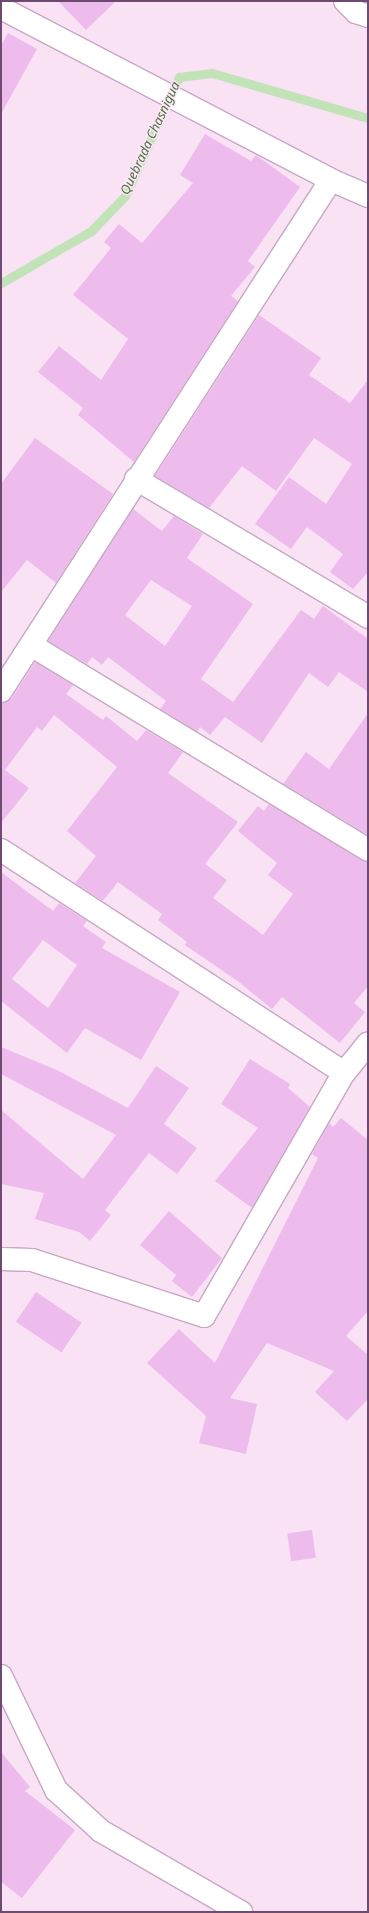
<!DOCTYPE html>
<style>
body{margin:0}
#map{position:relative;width:369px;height:1913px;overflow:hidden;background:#fae2f5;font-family:"Noto Sans",sans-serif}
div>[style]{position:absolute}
.stream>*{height:9px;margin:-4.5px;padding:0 4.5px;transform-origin:4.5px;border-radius:4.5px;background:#c2e2b8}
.building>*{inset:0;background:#eebbed;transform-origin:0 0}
.roads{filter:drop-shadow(1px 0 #c7a7c6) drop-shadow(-1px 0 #c7a7c6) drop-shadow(0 1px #c7a7c6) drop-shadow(0 -1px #c7a7c6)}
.minor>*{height:22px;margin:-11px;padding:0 11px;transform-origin:11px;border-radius:11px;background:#fff}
span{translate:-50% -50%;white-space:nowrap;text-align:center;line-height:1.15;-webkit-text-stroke:3px #fee7f9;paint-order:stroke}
.water-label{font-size:13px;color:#4c7540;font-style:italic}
.frame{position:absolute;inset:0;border:2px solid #6e4a70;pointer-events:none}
</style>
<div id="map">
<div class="stream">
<div style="left:1px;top:283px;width:104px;rotate:-30deg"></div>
<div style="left:91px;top:231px;width:49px;rotate:-45.8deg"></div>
<div style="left:125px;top:196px;width:131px;rotate:-65.6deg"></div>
<div style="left:179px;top:77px;width:33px;rotate:-7deg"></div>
<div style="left:212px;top:73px;width:162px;rotate:16.1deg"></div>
</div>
<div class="building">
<div style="clip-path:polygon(58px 1px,116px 1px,86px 30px)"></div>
<div style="clip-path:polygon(8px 33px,37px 49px,1px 114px,1px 46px)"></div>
<div style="clip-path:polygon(205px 134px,251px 161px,256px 155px,300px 187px,248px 261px,255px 267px,231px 296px,238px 301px,134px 462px,78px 415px,83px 408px,38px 372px,59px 346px,101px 380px,128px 339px,73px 295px,111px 248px,104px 242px,119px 224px,142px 243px,193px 183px,180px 175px)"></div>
<div style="clip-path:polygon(259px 315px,321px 358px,309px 375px,350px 403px,368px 380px,368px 572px,353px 589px,330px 572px,343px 554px,307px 527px,291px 549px,255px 524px,289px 477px,326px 504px,352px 464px,314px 438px,276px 491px,242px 466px,209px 508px,155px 476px)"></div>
<div style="clip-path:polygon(35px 438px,113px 494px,56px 583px,27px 560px,1px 592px,1px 484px)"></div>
<div style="clip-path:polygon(evenodd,133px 509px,162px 531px,174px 516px,203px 534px,187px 558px,253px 604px,201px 679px,233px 702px,301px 610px,314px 619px,323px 606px,368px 639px,368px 692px,339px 672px,328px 687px,309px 673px,262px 743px,225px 717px,210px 735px,200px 727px,197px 732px,160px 709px,166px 701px,108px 657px,102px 665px,92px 657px,87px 664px,48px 641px,133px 509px,151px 580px,192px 606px,165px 646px,125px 615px,151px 580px)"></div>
<div style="clip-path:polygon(35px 662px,73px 685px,66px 694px,103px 720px,106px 716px,137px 741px,146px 730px,183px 752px,168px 773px,238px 822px,205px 864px,227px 880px,213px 898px,263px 935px,293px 894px,268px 875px,277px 863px,238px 831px,258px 806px,264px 811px,269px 804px,368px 862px,368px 986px,354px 1003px,365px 1012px,340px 1043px,282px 997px,272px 1009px,239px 982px,185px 945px,187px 942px,158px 920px,162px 914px,118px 882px,103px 901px,75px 883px,96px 856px,67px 831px,117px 767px,54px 715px,42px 731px,37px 727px,5px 770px,29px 788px,1px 823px,1px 703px,12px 698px)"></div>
<div style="clip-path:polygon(368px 713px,368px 835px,283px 784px,306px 752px,329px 769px)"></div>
<div style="clip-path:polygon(evenodd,1px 872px,53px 911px,59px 903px,87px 921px,83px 926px,106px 942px,102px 948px,180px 992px,141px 1060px,85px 1028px,67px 1053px,1px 1001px,1px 872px,43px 940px,77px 965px,48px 1008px,12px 979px,43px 940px)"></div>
<div style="clip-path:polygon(1px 1047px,57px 1070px,128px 1108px,156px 1066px,189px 1088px,164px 1124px,197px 1148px,177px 1174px,149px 1153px,105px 1210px,111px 1215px,90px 1241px,79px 1232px,35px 1219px,44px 1193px,1px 1184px,1px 1110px,83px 1179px,116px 1135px,1px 1074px)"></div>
<div style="clip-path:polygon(250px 1059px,290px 1084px,288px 1088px,310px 1107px,252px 1208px,215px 1181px,258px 1128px,221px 1104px)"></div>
<div style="clip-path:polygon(341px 1118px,368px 1140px,368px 1311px,346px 1336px,368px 1355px,368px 1399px,347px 1421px,315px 1392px,334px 1371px,267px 1343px,230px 1398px,257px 1404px,246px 1454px,199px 1443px,206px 1416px,147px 1363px,179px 1329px,215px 1363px,318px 1158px,312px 1154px,329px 1123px,333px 1127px)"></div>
<div style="clip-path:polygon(169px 1211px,222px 1258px,192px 1297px,172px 1281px,176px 1275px,140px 1245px)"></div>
<div style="left:36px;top:1292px;width:55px;height:36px;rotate:34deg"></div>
<div style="left:312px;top:1530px;width:28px;height:25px;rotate:82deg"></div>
<div style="clip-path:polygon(1px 1752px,30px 1787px,25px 1791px,75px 1830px,22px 1898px,1px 1882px)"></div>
</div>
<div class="roads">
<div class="minor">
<div style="left:345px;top:1px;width:16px;rotate:45deg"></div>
<div style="left:356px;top:12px;width:13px;rotate:18deg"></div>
<div style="left:1px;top:8px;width:372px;rotate:27.5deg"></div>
<div style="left:331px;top:180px;width:40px;rotate:23.4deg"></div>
<div style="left:136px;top:479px;width:270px;rotate:30.7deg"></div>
<div style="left:31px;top:645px;width:394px;rotate:31.3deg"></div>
<div style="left:1px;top:691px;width:608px;rotate:-57.15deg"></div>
<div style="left:1px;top:850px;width:409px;rotate:33deg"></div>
<div style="left:1px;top:1259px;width:31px;rotate:2deg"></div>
<div style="left:32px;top:1260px;width:181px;rotate:18deg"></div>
<div style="left:204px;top:1316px;width:280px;rotate:-60.1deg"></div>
<div style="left:344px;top:1073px;width:38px;rotate:-51deg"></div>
<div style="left:1px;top:1676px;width:127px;rotate:64.2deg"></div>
<div style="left:56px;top:1790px;width:61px;rotate:42.3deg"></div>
<div style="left:101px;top:1831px;width:162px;rotate:30.1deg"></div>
</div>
</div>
<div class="water-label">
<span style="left:150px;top:138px;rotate:-65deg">Quebrada Chasnigua</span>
</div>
<div class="frame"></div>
</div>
